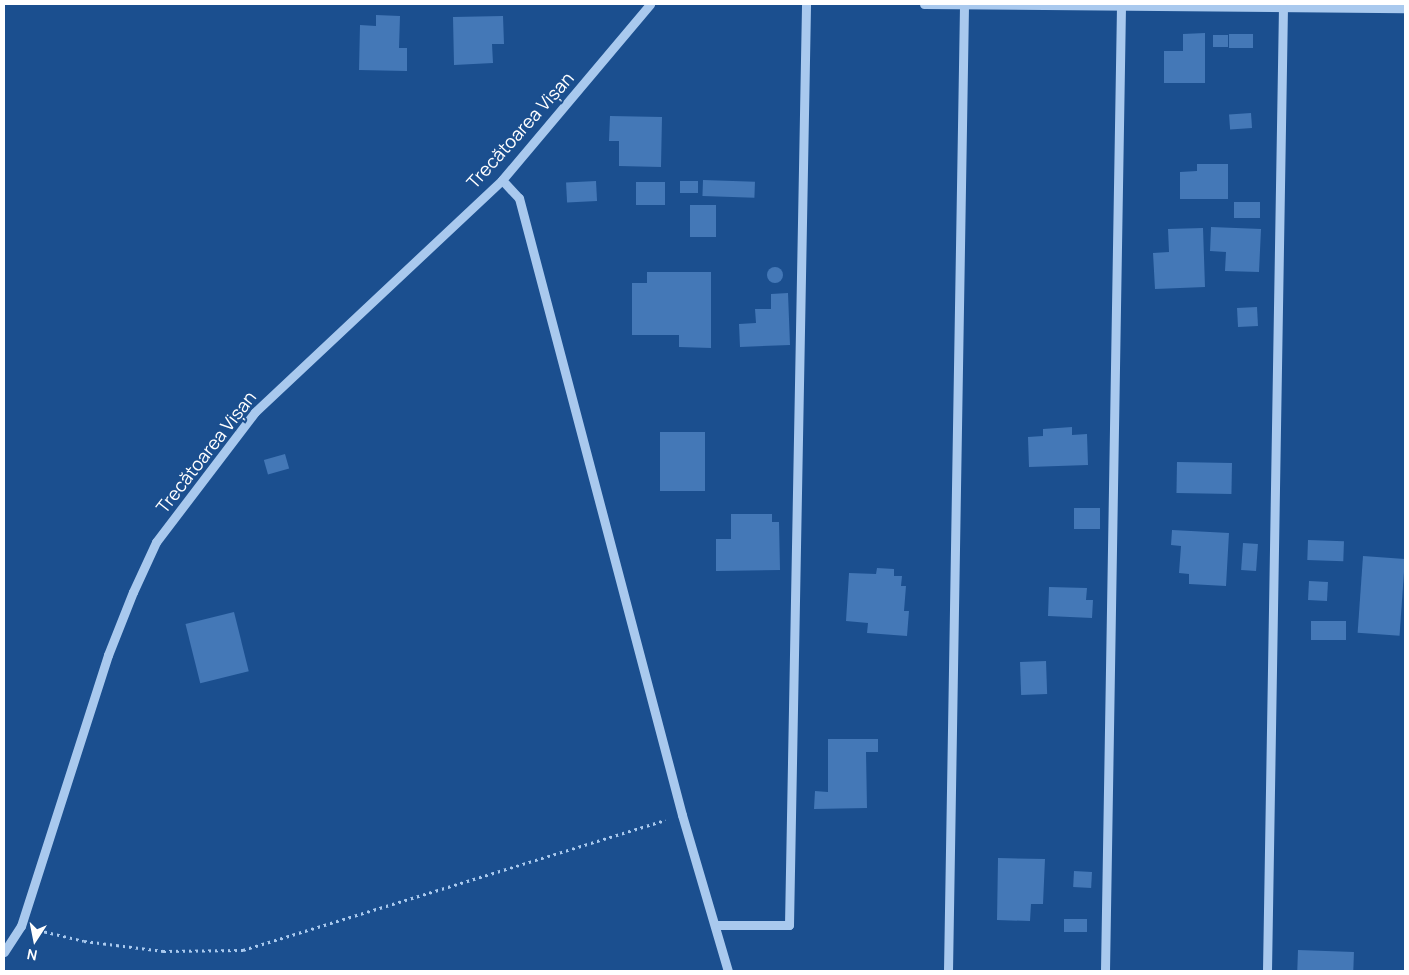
<!DOCTYPE html>
<meta charset="utf-8">
<style>
body{margin:0}
#map{position:relative;width:1409px;height:975px;overflow:hidden;background:#1b4f8f;font-family:Manrope,sans-serif}
div>[style]{position:absolute}
.building>*{inset:0;background:#4478b7;transform-origin:0 0}
.round{border-radius:50%}
.path>*{height:3px;margin-top:-1.5px;transform-origin:0;background:repeating-linear-gradient(90deg,#a9c9ee 0 2.5px,transparent 0 6.5px)}
.minor>*{height:9px;margin:-4.5px;padding:0 4.5px;transform-origin:4.5px;border-radius:4.5px;background:#a9c9ee}
span{translate:-50% -50%;white-space:nowrap;text-align:center;line-height:1.15;-webkit-text-stroke:4px #1b4f8f;paint-order:stroke}
.street-label{font-size:18px;color:#fff}
.frame{position:absolute;inset:0;border:5px solid #fff;pointer-events:none}
.north{position:absolute;left:10px;top:915px;width:50px;height:50px;-webkit-text-stroke:4px #1b4f8f;paint-order:stroke;rotate:191deg;font-size:14px;font-weight:700;line-height:20px;text-align:center;color:#fff}
.north::after{content:'';display:block;margin:auto;width:18px;height:22px;background:#fff;clip-path:polygon(50% 0,100% 100%,50% 72%,0 100%)}
</style>
<div id="map">
<div class="building">
<div style="clip-path:polygon(376px 15px,400px 16px,399px 48px,407px 48px,407px 71px,359px 70px,360px 25px,376px 26px)"></div>
<div style="clip-path:polygon(503px 16px,504px 44px,492px 44px,493px 63px,454px 65px,453px 17px)"></div>
<div style="clip-path:polygon(1205px 33px,1205px 83px,1164px 83px,1164px 51px,1183px 51px,1183px 34px)"></div>
<div style="left:1229px;top:34px;width:24px;height:14px"></div>
<div style="left:1213px;top:35px;width:15px;height:12px"></div>
<div style="left:1251px;top:113px;width:15px;height:22px;rotate:86deg"></div>
<div style="clip-path:polygon(610px 116px,662px 117px,661px 167px,619px 166px,619px 141px,609px 141px)"></div>
<div style="clip-path:polygon(1197px 164px,1228px 164px,1228px 199px,1180px 199px,1180px 172px,1197px 171px)"></div>
<div style="left:703px;top:180px;width:52px;height:16px;rotate:2deg"></div>
<div style="left:596px;top:181px;width:20px;height:30px;rotate:87deg"></div>
<div style="left:698px;top:181px;width:12px;height:18px;rotate:90deg"></div>
<div style="left:665px;top:182px;width:23px;height:29px;rotate:90deg"></div>
<div style="left:1234px;top:202px;width:26px;height:16px"></div>
<div style="left:690px;top:205px;width:26px;height:32px"></div>
<div style="clip-path:polygon(1211px 227px,1261px 229px,1259px 272px,1225px 271px,1226px 252px,1210px 251px)"></div>
<div style="clip-path:polygon(1203px 228px,1205px 287px,1155px 289px,1153px 253px,1169px 252px,1168px 229px)"></div>
<div class="round" style="left:767px;top:267px;width:16px;height:16px"></div>
<div style="clip-path:polygon(647px 272px,711px 272px,711px 348px,679px 347px,679px 335px,632px 335px,632px 283px,647px 283px)"></div>
<div style="clip-path:polygon(788px 293px,790px 345px,740px 347px,739px 324px,756px 323px,755px 309px,771px 309px,771px 294px)"></div>
<div style="left:1257px;top:307px;width:19px;height:20px;rotate:87deg"></div>
<div style="clip-path:polygon(1072px 427px,1072px 435px,1087px 434px,1088px 465px,1029px 467px,1028px 437px,1043px 436px,1043px 429px)"></div>
<div style="left:660px;top:432px;width:45px;height:59px"></div>
<div style="left:285px;top:454px;width:15px;height:22px;rotate:74deg"></div>
<div style="left:1177px;top:462px;width:55px;height:31px;rotate:1deg"></div>
<div style="left:1074px;top:508px;width:26px;height:21px"></div>
<div style="clip-path:polygon(731px 514px,772px 514px,772px 522px,779px 522px,780px 570px,716px 571px,716px 539px,731px 539px)"></div>
<div style="clip-path:polygon(1172px 530px,1229px 533px,1226px 586px,1189px 584px,1189px 574px,1179px 573px,1181px 546px,1171px 545px)"></div>
<div style="left:1308px;top:540px;width:36px;height:20px;rotate:2deg"></div>
<div style="left:1243px;top:543px;width:15px;height:27px;rotate:4deg"></div>
<div style="left:1363px;top:556px;width:42px;height:77px;rotate:4deg"></div>
<div style="clip-path:polygon(877px 568px,894px 569px,894px 576px,902px 576px,901px 586px,906px 586px,904px 611px,909px 611px,907px 636px,867px 633px,868px 623px,846px 621px,849px 573px,876px 574px)"></div>
<div style="left:1309px;top:581px;width:19px;height:19px;rotate:3deg"></div>
<div style="clip-path:polygon(1049px 587px,1087px 588px,1086px 600px,1093px 600px,1092px 618px,1048px 616px)"></div>
<div style="left:234px;top:612px;width:61px;height:50px;rotate:76deg"></div>
<div style="left:1311px;top:621px;width:35px;height:19px"></div>
<div style="left:1046px;top:661px;width:33px;height:26px;rotate:88deg"></div>
<div style="clip-path:polygon(828px 739px,878px 739px,878px 752px,866px 752px,867px 808px,814px 809px,815px 791px,828px 792px)"></div>
<div style="clip-path:polygon(998px 858px,1045px 859px,1043px 904px,1031px 904px,1030px 921px,997px 920px)"></div>
<div style="left:1074px;top:871px;width:18px;height:16px;rotate:3deg"></div>
<div style="left:1087px;top:919px;width:13px;height:23px;rotate:90deg"></div>
<div style="left:1298px;top:950px;width:56px;height:21px;rotate:2deg"></div>
</div>
<div class="path">
<div style="left:38px;top:930px;width:47px;rotate:13.4deg"></div>
<div style="left:84px;top:941px;width:80px;rotate:7.2deg"></div>
<div style="left:163px;top:951px;width:80px;rotate:-0.7deg"></div>
<div style="left:243px;top:950px;width:442px;rotate:-17.1deg"></div>
</div>
<div class="minor">
<div style="left:924px;top:4px;width:481px;rotate:0.5deg"></div>
<div style="left:502px;top:180px;width:25px;rotate:47deg"></div>
<div style="left:519px;top:198px;width:638px;rotate:75.2deg"></div>
<div style="left:682px;top:815px;width:163px;rotate:73.6deg"></div>
<div style="left:715px;top:925px;width:74px"></div>
<div style="left:789px;top:925px;width:921px;rotate:-88.94deg"></div>
<div style="left:4px;top:952px;width:31px;rotate:-57deg"></div>
<div style="left:21px;top:926px;width:285px;rotate:-72.2deg"></div>
<div style="left:108px;top:655px;width:68px;rotate:-68.4deg"></div>
<div style="left:133px;top:592px;width:55px;rotate:-65.3deg"></div>
<div style="left:156px;top:542px;width:163px;rotate:-52.7deg"></div>
<div style="left:255px;top:412px;width:339px;rotate:-43.2deg"></div>
<div style="left:502px;top:180px;width:230px;rotate:-49.9deg"></div>
<div style="left:948px;top:971px;width:966px;rotate:-89.05deg"></div>
<div style="left:1105px;top:971px;width:966px;rotate:-89.05deg"></div>
<div style="left:1267px;top:971px;width:963px;rotate:-89.05deg"></div>
</div>
<div class="street-label">
<span style="left:520px;top:130px;rotate:-48deg">Trecătoarea Vișan</span>
<span style="left:206px;top:452px;rotate:-52deg">Trecătoarea Vișan</span>
</div>
<div class="frame"></div>
<div class="north">N</div>
</div>
